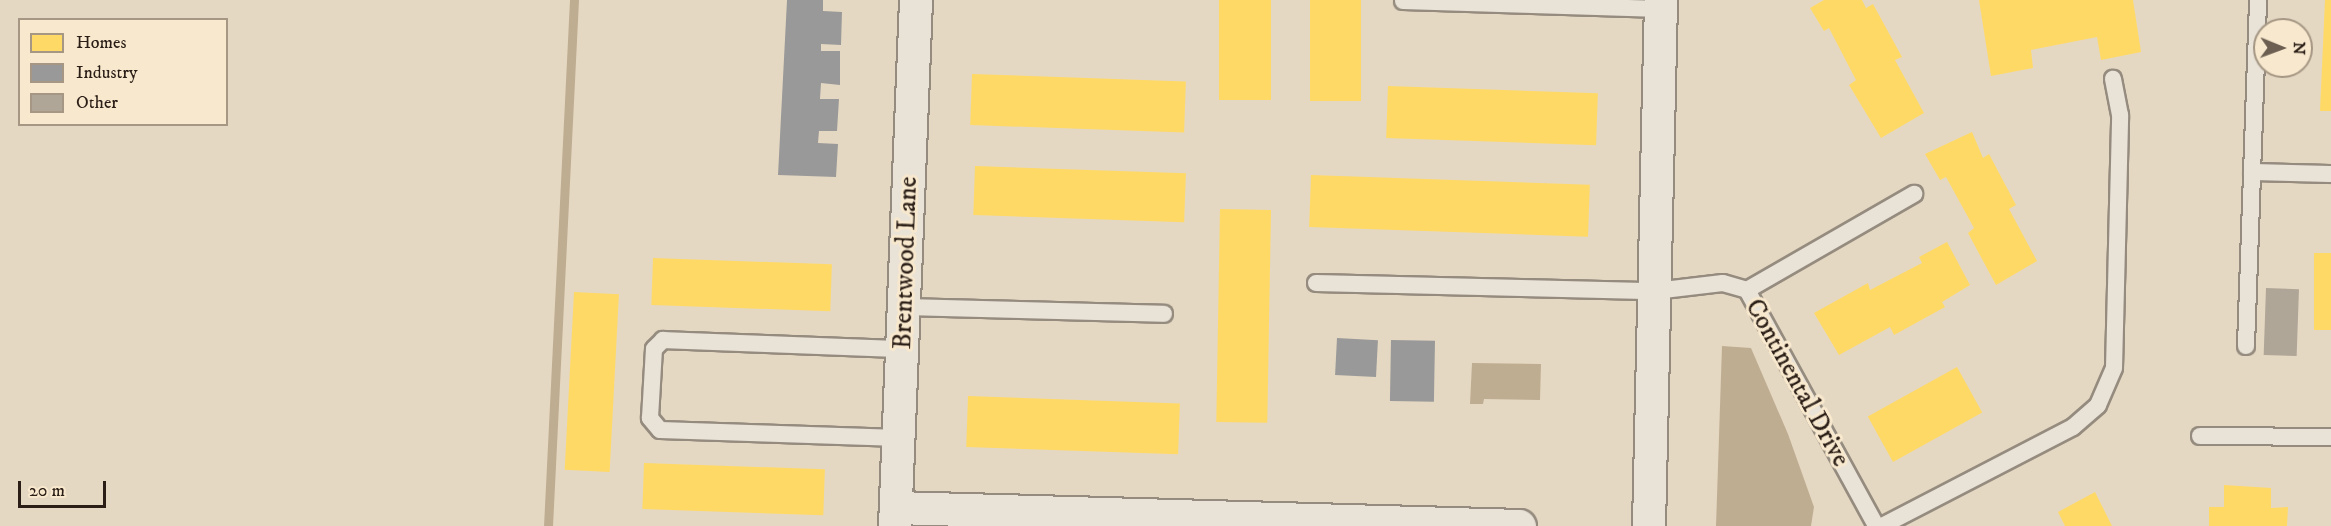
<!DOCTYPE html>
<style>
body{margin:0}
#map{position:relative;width:2331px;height:526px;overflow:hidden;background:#e5d8c2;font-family:"IM FELL DW Pica",serif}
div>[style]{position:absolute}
.water>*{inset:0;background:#bfad92}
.homes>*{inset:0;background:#ffd966;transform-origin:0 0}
.industry>*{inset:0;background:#999;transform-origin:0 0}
.stream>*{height:9px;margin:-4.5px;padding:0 4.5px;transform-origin:4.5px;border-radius:4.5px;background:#bfad92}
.building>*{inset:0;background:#b0a698;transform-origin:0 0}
.roads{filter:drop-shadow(2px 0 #958c7f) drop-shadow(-2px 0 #958c7f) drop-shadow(0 2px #958c7f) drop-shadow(0 -2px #958c7f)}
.lane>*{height:16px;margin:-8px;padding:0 8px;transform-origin:8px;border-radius:8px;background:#e9e2d7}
.street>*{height:32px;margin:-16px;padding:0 16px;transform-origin:16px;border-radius:16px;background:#e9e2d7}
span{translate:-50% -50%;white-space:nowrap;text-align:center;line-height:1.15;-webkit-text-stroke:6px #f7e8ce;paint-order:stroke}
.street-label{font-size:26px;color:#2b1e16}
.legend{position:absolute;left:18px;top:18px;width:210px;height:108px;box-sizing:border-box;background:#f7e8ce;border:2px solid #a59784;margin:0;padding:8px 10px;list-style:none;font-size:18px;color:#2b1e16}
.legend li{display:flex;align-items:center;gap:12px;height:30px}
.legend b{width:30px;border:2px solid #a59784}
.north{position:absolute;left:2253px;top:18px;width:60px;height:60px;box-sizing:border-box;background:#f7e8ce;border:2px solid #a59784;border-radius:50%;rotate:91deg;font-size:16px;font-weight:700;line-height:24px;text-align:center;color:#2b1e16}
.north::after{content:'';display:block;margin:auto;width:21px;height:27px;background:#6c5f52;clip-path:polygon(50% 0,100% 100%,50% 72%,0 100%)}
.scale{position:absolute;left:18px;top:481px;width:88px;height:27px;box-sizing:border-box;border:3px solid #2b1e16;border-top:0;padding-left:8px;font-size:18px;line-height:21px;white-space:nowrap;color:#2b1e16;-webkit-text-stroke:4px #f7e8ce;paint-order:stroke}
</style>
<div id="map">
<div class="water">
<div style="clip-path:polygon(1722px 346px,1751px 348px,1788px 434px,1814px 507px,1811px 526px,1716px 526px)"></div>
<div style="clip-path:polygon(1472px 363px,1541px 364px,1540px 400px,1484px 399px,1483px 404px,1470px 404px)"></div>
</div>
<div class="homes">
<div style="left:1219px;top:0;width:52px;height:100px"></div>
<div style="left:1310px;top:0;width:51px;height:101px"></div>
<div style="clip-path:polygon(1824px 0,1862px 0,1866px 8px,1873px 4px,1902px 57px,1895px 60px,1924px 113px,1881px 138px,1849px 85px,1856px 80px,1829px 28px,1824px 31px,1810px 8px)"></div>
<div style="clip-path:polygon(1979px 0,2133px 0,2141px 52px,2101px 60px,2097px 37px,2031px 50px,2033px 68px,1991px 76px)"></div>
<div style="clip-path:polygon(2325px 0,2331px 0,2331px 111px,2320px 111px)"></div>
<div style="left:972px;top:74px;width:214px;height:51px;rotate:2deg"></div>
<div style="left:1388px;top:86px;width:210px;height:52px;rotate:2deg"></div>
<div style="clip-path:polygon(1972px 132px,1983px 158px,1989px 154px,2016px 205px,2009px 209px,2037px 261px,1996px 285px,1968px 233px,1974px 228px,1946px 177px,1940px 180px,1925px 154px)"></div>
<div style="left:975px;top:166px;width:211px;height:49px;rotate:2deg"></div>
<div style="left:1311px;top:175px;width:279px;height:52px;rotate:2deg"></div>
<div style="left:1220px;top:209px;width:51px;height:213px;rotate:1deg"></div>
<div style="clip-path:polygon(1947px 242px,1970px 285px,1942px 302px,1945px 307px,1894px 335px,1890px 327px,1839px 355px,1814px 313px,1868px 283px,1870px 290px,1922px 263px,1919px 257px)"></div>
<div style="left:2314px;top:253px;width:17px;height:77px"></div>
<div style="left:653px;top:258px;width:179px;height:47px;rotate:2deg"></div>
<div style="left:574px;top:292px;width:45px;height:178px;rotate:3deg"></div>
<div style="left:1957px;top:367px;width:52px;height:102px;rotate:61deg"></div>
<div style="left:968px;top:396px;width:212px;height:51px;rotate:2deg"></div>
<div style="left:644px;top:463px;width:181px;height:46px;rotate:2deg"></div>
<div style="clip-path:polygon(2224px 485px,2271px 488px,2271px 508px,2288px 507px,2287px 526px,2209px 526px,2209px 507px,2224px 507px)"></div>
<div style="clip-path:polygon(2095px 492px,2112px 526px,2065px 526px,2058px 512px)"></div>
</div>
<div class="industry">
<div style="clip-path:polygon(787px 0,823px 0,823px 11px,842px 12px,841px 45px,821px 44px,821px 51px,840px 51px,840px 85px,821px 83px,820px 99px,839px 99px,837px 131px,819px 131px,818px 143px,838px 144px,836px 177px,778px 175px)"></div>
<div style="left:1337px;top:338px;width:41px;height:37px;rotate:3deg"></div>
<div style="left:1391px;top:340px;width:44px;height:61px;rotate:1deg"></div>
</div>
<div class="stream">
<div style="left:548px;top:526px;width:527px;rotate:-87.17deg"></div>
</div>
<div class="building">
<div style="left:2266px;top:288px;width:33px;height:67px;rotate:2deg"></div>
</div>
<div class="roads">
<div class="lane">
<div style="left:1403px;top:1px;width:258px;rotate:1.8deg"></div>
<div style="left:2252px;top:172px;width:79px;rotate:1.5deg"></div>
<div style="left:1316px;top:283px;width:339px;rotate:1.4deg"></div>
<div style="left:1655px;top:291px;width:68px;rotate:-6.7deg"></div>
<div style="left:1723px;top:283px;width:25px;rotate:16deg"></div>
<div style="left:1747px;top:290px;width:269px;rotate:61.3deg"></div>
<div style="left:1747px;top:290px;width:193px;rotate:-29.9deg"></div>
<div style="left:904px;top:307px;width:260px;rotate:1.5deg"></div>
<div style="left:2246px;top:346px;width:346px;rotate:-88deg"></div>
<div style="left:2200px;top:436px;width:131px;rotate:0.4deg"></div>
<div style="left:899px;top:438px;width:239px;rotate:-178.1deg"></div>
<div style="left:660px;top:430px;width:16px;rotate:-130deg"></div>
<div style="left:650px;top:418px;width:69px;rotate:-86.7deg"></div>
<div style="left:654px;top:349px;width:13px;rotate:-45deg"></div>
<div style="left:663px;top:340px;width:239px;rotate:2.2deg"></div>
<div style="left:1882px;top:526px;width:215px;rotate:-27.4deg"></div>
<div style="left:2073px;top:427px;width:33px;rotate:-41deg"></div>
<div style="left:2098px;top:405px;width:40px;rotate:-66.6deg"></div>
<div style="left:2114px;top:368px;width:253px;rotate:-88.6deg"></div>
<div style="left:2120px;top:115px;width:37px;rotate:-101deg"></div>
</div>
<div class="street">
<div style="left:896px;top:508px;width:624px;rotate:1.65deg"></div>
<div style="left:895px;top:526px;width:526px;rotate:-87.71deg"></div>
<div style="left:1649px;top:526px;width:526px;rotate:-88.69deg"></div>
</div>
</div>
<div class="street-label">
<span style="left:906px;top:263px;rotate:-88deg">Brentwood Lane</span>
<span style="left:1797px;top:383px;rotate:61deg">Continental Drive</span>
</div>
<ul class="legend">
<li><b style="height:16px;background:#ffd966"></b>Homes</li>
<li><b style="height:16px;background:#999"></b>Industry</li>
<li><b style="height:16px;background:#b0a698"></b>Other</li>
</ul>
<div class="north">N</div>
<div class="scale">20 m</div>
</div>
